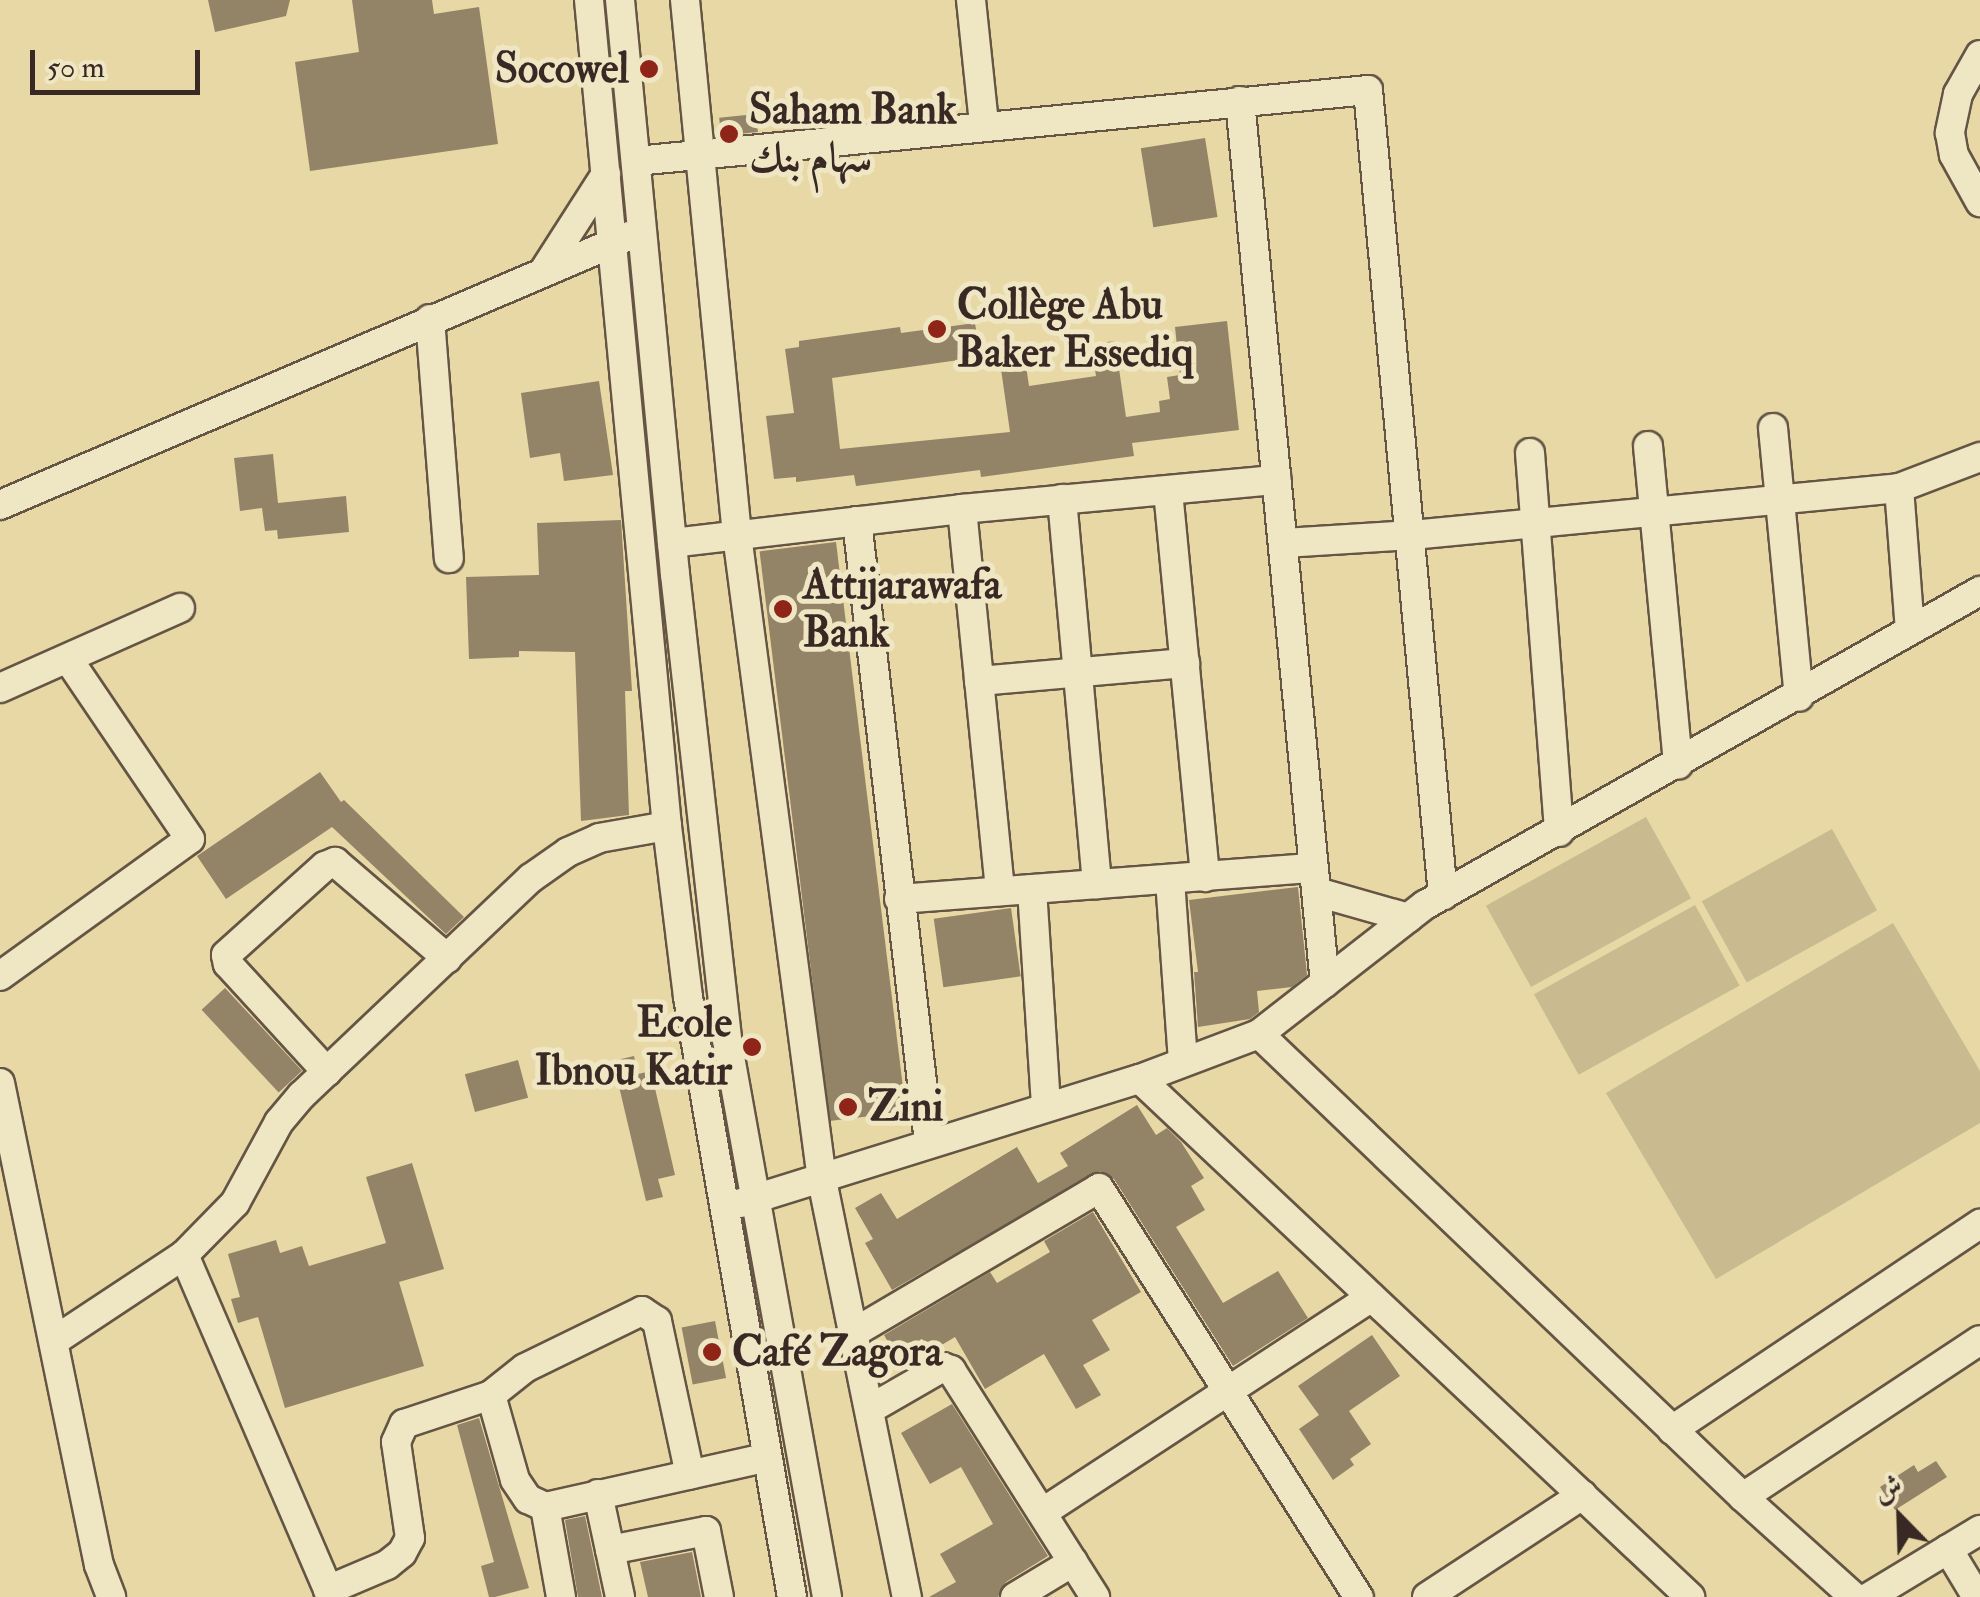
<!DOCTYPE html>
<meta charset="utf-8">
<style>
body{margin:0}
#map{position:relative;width:1980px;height:1597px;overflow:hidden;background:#e7d8a5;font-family:"IM FELL Double Pica",Amiri,serif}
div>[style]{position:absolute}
.green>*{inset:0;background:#c9ba8f;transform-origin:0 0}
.building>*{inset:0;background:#938467;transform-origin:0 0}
.roads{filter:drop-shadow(2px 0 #645544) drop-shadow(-2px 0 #645544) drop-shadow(0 2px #645544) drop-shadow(0 -2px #645544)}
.minor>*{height:28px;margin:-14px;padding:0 14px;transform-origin:14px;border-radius:14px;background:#efe6c4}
.dots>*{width:28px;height:28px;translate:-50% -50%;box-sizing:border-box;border:5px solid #efe6c4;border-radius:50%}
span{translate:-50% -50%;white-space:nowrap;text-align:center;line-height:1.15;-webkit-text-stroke:10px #efe6c4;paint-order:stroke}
.poi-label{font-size:42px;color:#392924;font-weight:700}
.right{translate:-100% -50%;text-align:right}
.left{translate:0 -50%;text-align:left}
.north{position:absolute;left:1850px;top:1467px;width:100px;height:100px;-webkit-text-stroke:8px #efe6c4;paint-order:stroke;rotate:337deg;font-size:28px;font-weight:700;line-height:40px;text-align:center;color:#392924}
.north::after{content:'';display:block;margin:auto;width:35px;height:45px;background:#392924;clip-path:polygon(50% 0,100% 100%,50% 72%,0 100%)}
.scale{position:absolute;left:30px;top:50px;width:170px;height:45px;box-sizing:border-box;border:5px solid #392924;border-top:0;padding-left:12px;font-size:30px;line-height:35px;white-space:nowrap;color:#392924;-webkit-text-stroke:8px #efe6c4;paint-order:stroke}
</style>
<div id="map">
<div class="green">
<div style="left:1646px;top:817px;width:93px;height:183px;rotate:61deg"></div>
<div style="left:1832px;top:829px;width:93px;height:149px;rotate:61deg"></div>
<div style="left:1695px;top:905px;width:92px;height:184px;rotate:61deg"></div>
<div style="clip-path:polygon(1893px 923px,1980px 1071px,1980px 1123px,1716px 1279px,1606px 1093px)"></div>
</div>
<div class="building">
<div style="clip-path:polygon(208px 0,290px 0,286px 16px,215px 32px)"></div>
<div style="clip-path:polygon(352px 0,432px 0,434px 14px,479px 7px,498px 144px,310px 171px,295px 62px,359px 52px)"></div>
<div style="left:756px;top:114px;width:18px;height:37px;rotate:84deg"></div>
<div style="left:1205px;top:138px;width:80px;height:65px;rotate:81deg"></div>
<div style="clip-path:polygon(1227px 321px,1239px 430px,1132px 443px,1134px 456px,981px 477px,980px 470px,856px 486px,854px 475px,796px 482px,796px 477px,774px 479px,766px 416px,794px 413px,785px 349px,799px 347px,799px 341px,900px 327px,901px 333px,975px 323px,980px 357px,832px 378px,840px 449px,1010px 432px,1001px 369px,1026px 366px,1029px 386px,1096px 376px,1091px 344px,1115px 341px,1126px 417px,1160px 412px,1159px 401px,1170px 399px,1167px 377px,1180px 375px,1175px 327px)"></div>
<div style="clip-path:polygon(599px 381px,613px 475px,564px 481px,560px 453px,530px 458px,521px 393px)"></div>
<div style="clip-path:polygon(273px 454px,278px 503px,346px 496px,349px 532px,278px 539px,277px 530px,265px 531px,262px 508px,240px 511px,234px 458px)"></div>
<div style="clip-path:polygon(621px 520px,632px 691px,625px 691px,629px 815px,581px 821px,575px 652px,519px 651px,519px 657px,469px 659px,466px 577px,539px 575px,537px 523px)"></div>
<div style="left:836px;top:542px;width:574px;height:77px;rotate:83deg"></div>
<div style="clip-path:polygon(320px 772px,341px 802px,344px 800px,464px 917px,446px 934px,332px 827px,226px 899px,197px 856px)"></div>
<div style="clip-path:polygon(1298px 887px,1307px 975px,1292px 987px,1257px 991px,1259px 1012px,1250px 1019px,1198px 1027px,1194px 972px,1198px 972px,1189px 900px)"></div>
<div style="left:1011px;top:908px;width:69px;height:78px;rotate:82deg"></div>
<div style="left:225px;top:988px;width:113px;height:32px;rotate:47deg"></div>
<div style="clip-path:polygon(634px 1056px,638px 1074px,651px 1071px,675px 1175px,658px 1179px,663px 1197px,646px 1201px,613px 1061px)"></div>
<div style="left:518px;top:1060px;width:39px;height:55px;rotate:75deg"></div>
<div style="clip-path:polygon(1137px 1105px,1156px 1135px,1167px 1128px,1181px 1142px,1204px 1178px,1191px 1186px,1205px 1210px,1176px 1227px,1223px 1303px,1278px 1271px,1308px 1318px,1233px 1366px,1114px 1179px,1100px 1171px,892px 1290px,865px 1243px,873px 1239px,855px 1208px,881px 1193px,897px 1219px,1017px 1147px,1038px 1183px,1068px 1166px,1060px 1153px)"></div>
<div style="clip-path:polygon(412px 1163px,444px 1269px,399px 1282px,424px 1366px,285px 1408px,258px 1317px,238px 1323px,231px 1299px,240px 1297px,228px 1254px,276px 1240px,280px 1253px,302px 1246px,309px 1266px,386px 1243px,366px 1177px)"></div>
<div style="clip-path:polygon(1093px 1212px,1141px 1292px,1092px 1320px,1110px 1350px,1083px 1365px,1101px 1395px,1076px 1409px,1044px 1354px,985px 1389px,955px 1337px,903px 1368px,884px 1335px,990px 1272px,997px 1283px,1050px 1252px,1044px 1241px)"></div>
<div style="left:715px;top:1321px;width:58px;height:34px;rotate:79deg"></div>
<div style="clip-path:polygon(1372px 1335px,1400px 1376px,1349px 1411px,1371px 1444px,1350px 1459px,1354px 1465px,1333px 1480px,1299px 1429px,1319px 1415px,1298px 1386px)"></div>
<div style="clip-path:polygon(952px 1404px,1048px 1556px,1006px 1582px,998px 1597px,929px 1597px,956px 1582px,940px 1554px,993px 1524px,961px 1467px,930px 1484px,901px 1433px)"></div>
<div style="clip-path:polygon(479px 1418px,529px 1588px,495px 1597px,489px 1597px,481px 1566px,494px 1562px,457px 1425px)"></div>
<div style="clip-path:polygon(1936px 1461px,1947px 1477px,1895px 1510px,1880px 1487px,1914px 1465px,1918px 1472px)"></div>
<div style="clip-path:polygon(585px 1516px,602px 1597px,578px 1597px,565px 1520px)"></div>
<div style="clip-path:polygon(692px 1552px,701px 1597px,648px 1597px,640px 1562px)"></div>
</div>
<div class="roads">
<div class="minor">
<div style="left:589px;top:0;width:830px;rotate:84.61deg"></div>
<div style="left:667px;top:826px;width:172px;rotate:83deg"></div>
<div style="left:688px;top:997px;width:609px;rotate:80.17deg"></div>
<div style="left:620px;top:0;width:577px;rotate:84.53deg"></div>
<div style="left:675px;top:574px;width:469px;rotate:83.6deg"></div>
<div style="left:727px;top:1040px;width:566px;rotate:79.82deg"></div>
<div style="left:685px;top:0;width:538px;rotate:84.45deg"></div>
<div style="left:737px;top:535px;width:651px;rotate:82.49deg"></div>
<div style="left:822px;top:1180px;width:426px;rotate:78.5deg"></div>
<div style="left:971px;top:0;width:125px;rotate:84deg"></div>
<div style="left:1980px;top:55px;width:45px;rotate:119.4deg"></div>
<div style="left:1958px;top:94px;width:40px;rotate:102deg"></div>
<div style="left:1950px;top:133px;width:22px;rotate:80deg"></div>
<div style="left:1954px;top:155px;width:54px;rotate:61deg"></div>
<div style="left:1240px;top:101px;width:886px;rotate:84.5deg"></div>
<div style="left:636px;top:161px;width:735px;rotate:-5.54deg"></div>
<div style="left:1368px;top:90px;width:809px;rotate:84.68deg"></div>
<div style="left:545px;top:269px;width:113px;rotate:-57.3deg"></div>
<div style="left:430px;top:319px;width:240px;rotate:85.5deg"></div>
<div style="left:1773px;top:428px;width:270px;rotate:84.5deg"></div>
<div style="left:1648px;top:446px;width:320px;rotate:84.6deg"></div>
<div style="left:1530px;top:453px;width:380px;rotate:85.6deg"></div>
<div style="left:1899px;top:488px;width:142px;rotate:85.6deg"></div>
<div style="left:1168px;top:491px;width:388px;rotate:84.5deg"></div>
<div style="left:1062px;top:499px;width:387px;rotate:84.8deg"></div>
<div style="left:0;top:505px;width:684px;rotate:-23.15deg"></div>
<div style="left:962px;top:509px;width:384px;rotate:84.3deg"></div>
<div style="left:857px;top:521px;width:625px;rotate:83.39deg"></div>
<div style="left:672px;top:543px;width:292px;rotate:-6.7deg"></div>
<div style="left:962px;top:509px;width:316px;rotate:-5.3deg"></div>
<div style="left:1284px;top:543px;width:128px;rotate:-3.6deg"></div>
<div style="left:1412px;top:535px;width:489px;rotate:-5.5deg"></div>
<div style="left:1899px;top:488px;width:87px;rotate:-20.9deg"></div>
<div style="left:979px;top:681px;width:207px;rotate:-5deg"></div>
<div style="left:0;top:688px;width:197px;rotate:-24deg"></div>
<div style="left:1170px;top:880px;width:182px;rotate:85.9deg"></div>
<div style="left:1032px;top:889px;width:218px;rotate:86.3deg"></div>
<div style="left:1317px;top:892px;width:95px;rotate:15.9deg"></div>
<div style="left:899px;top:899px;width:416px;rotate:-4.3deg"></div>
<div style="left:0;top:976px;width:234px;rotate:-35.8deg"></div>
<div style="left:190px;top:839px;width:217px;rotate:-124.1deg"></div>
<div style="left:1259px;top:1034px;width:670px;rotate:43.73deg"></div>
<div style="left:1743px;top:1497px;width:149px;rotate:42deg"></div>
<div style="left:327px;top:1072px;width:147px;rotate:-132.5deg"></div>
<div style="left:228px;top:964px;width:9px;rotate:-103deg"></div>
<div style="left:226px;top:955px;width:133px;rotate:-42deg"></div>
<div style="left:325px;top:866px;width:11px;rotate:-22deg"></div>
<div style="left:335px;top:862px;width:148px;rotate:40.6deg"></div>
<div style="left:1140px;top:1079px;width:756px;rotate:43.28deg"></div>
<div style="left:0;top:1083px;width:492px;rotate:78.4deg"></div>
<div style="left:99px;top:1565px;width:34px;rotate:69deg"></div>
<div style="left:741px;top:1203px;width:418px;rotate:-17.3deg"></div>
<div style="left:1140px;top:1079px;width:127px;rotate:-20.7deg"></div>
<div style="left:1259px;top:1034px;width:210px;rotate:-37.9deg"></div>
<div style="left:1425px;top:905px;width:638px;rotate:-29.5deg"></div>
<div style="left:184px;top:1255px;width:372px;rotate:66.7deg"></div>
<div style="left:855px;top:1332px;width:283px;rotate:-30.5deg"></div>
<div style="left:1099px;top:1188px;width:485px;rotate:57.6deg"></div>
<div style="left:54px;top:1341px;width:156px;rotate:-33.5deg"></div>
<div style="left:184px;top:1255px;width:73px;rotate:-45.6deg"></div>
<div style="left:235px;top:1203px;width:92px;rotate:-61.5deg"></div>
<div style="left:279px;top:1122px;width:35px;rotate:-50deg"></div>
<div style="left:302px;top:1095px;width:315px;rotate:-43.5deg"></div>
<div style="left:531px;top:878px;width:45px;rotate:-35.1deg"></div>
<div style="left:568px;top:852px;width:34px;rotate:-24deg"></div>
<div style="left:599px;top:838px;width:69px;rotate:-10deg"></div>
<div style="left:491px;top:1395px;width:88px;rotate:74.2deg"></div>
<div style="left:515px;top:1480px;width:23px;rotate:56deg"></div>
<div style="left:528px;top:1499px;width:19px;rotate:25deg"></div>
<div style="left:545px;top:1507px;width:225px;rotate:-12.6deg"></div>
<div style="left:870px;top:1409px;width:84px;rotate:-29.9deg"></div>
<div style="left:943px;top:1367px;width:9px;rotate:21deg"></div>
<div style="left:951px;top:1370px;width:269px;rotate:57.6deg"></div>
<div style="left:1672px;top:1430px;width:371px;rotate:-33.8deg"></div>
<div style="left:598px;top:1494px;width:105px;rotate:77.9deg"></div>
<div style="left:1743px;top:1497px;width:284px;rotate:-33.5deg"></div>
<div style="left:545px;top:1507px;width:91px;rotate:79.9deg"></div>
<div style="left:1043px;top:1512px;width:392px;rotate:-33.2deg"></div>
<div style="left:1948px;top:1549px;width:56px;rotate:58.9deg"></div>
<div style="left:610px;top:1550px;width:98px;rotate:-11.2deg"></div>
<div style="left:706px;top:1531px;width:67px;rotate:78.9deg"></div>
<div style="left:328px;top:1590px;width:64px;rotate:-23deg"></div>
<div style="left:387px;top:1565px;width:19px;rotate:-39deg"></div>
<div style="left:402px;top:1553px;width:17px;rotate:-62deg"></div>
<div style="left:410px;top:1538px;width:97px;rotate:-98.3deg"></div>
<div style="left:396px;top:1442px;width:20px;rotate:-66deg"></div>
<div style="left:404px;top:1424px;width:92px;rotate:-18.4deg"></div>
<div style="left:491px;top:1395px;width:43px;rotate:-38.5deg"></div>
<div style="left:525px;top:1368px;width:130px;rotate:-26deg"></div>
<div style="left:642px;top:1311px;width:18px;rotate:34deg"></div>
<div style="left:657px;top:1321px;width:157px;rotate:77.9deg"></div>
<div style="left:1015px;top:1597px;width:68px;rotate:-31.1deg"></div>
<div style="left:1427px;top:1597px;width:186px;rotate:-33.3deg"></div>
<div style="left:1869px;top:1597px;width:130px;rotate:-31.1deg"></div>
</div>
</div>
<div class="dots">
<div style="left:649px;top:69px;background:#8f2418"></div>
<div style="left:729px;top:134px;background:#8f2418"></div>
<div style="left:937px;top:329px;background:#8f2418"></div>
<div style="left:783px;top:609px;background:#8f2418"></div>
<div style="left:752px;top:1047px;background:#8f2418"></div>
<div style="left:848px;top:1107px;background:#8f2418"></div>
<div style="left:712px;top:1352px;background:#8f2418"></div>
</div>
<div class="poi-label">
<span class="right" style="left:629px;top:69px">Socowel</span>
<span class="left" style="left:749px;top:134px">Saham Bank<br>سهام بنك</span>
<span class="left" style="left:957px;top:329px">Collège Abu<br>Baker Essediq</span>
<span class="left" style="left:803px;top:609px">Attijarawafa<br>Bank</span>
<span class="right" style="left:732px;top:1047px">Ecole<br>Ibnou Katir</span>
<span class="left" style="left:868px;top:1107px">Zini</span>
<span class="left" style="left:732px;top:1352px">Café Zagora</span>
</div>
<div class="north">ش</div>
<div class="scale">50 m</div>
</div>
